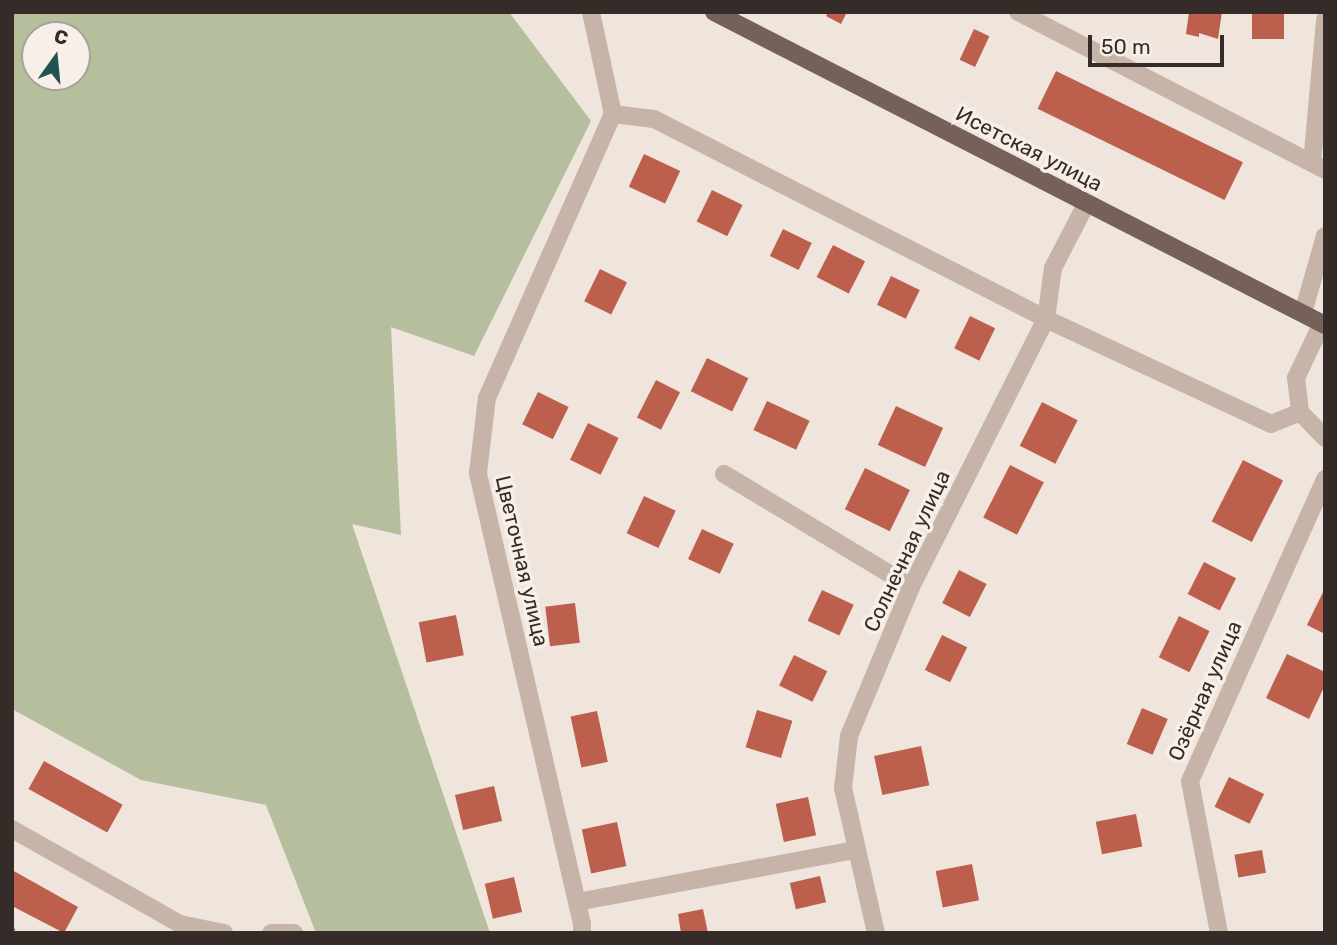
<!DOCTYPE html>
<meta charset="utf-8">
<style>
body{margin:0}
#map{position:relative;width:1337px;height:945px;overflow:hidden;background:#f0e5dc;font-family:Rubik,sans-serif}
div>[style]{position:absolute}
.green>*{inset:0;background:#b5be9d}
.building>*{inset:0;background:#bc5f4d;transform-origin:0 0}
.path>*{height:3.5px;margin-top:-1.75px;transform-origin:0;background:repeating-linear-gradient(90deg,#b39e93 0 3.5px,transparent 0 7px)}
.minor>*{height:18px;margin:-9px;padding:0 9px;transform-origin:9px;border-radius:9px;background:#c7b4a9}
.major>*{height:18px;margin:-9px;padding:0 9px;transform-origin:9px;border-radius:9px;background:#75615a}
span{translate:-50% -50%;white-space:nowrap;text-align:center;line-height:1.15;-webkit-text-stroke:7px #f8efe8;paint-order:stroke}
.street-label{font-size:21px;color:#352b28}
.frame{position:absolute;inset:0;border:14px solid #352b28;pointer-events:none}
.north{position:absolute;left:21px;top:21px;width:70px;height:70px;box-sizing:border-box;background:#f8efe8;border:2px solid #aaa19b;border-radius:50%;rotate:15deg;font-size:19px;font-weight:700;line-height:28px;text-align:center;color:#352b28}
.north::after{content:'';display:block;margin:auto;width:24px;height:32px;background:#215352;clip-path:polygon(50% 0,100% 100%,50% 72%,0 100%)}
.scale{position:absolute;left:1088px;top:35px;width:136px;height:32px;box-sizing:border-box;border:4px solid #352b28;border-top:0;padding-left:9px;font-size:21px;line-height:24px;white-space:nowrap;color:#352b28;-webkit-text-stroke:5px #f8efe8;paint-order:stroke}
</style>
<div id="map">
<div class="green">
<div style="clip-path:polygon(evenodd,12px 12px,509px 12px,591px 121px,474px 356px,391px 327px,401px 535px,352px 524px,490px 933px,316px 933px,266px 805px,141px 780px,12px 709px,12px 12px,35px 35px,77px 35px,77px 77px,35px 77px,35px 35px)"></div>
</div>
<div class="building">
<div style="clip-path:polygon(828px 12px,847px 12px,841px 24px,826px 16px)"></div>
<div style="clip-path:polygon(1189px 12px,1222px 12px,1218px 39px,1199px 33px,1199px 37px,1186px 34px)"></div>
<div style="left:1252px;top:12px;width:32px;height:27px"></div>
<div style="left:974px;top:29px;width:17px;height:34px;rotate:25deg"></div>
<div style="left:1056px;top:71px;width:208px;height:42px;rotate:26deg"></div>
<div style="left:644px;top:154px;width:40px;height:36px;rotate:25deg"></div>
<div style="left:712px;top:190px;width:34px;height:35px;rotate:26deg"></div>
<div style="left:783px;top:229px;width:32px;height:30px;rotate:26deg"></div>
<div style="left:833px;top:245px;width:36px;height:36px;rotate:27deg"></div>
<div style="left:600px;top:269px;width:30px;height:36px;rotate:26deg"></div>
<div style="left:891px;top:276px;width:32px;height:32px;rotate:26deg"></div>
<div style="left:970px;top:316px;width:28px;height:36px;rotate:26deg"></div>
<div style="left:707px;top:358px;width:46px;height:37px;rotate:26deg"></div>
<div style="left:656px;top:380px;width:27px;height:42px;rotate:27deg"></div>
<div style="left:538px;top:392px;width:34px;height:36px;rotate:26deg"></div>
<div style="left:767px;top:401px;width:47px;height:32px;rotate:25deg"></div>
<div style="left:1042px;top:402px;width:40px;height:49px;rotate:27deg"></div>
<div style="left:896px;top:406px;width:52px;height:43px;rotate:25deg"></div>
<div style="left:588px;top:423px;width:34px;height:41px;rotate:26deg"></div>
<div style="left:1243px;top:460px;width:45px;height:69px;rotate:27deg"></div>
<div style="left:1010px;top:465px;width:38px;height:59px;rotate:27deg"></div>
<div style="left:865px;top:468px;width:50px;height:46px;rotate:26deg"></div>
<div style="left:644px;top:496px;width:35px;height:41px;rotate:25deg"></div>
<div style="left:702px;top:529px;width:35px;height:33px;rotate:25deg"></div>
<div style="left:1204px;top:562px;width:36px;height:36px;rotate:27deg"></div>
<div style="left:959px;top:570px;width:31px;height:37px;rotate:27deg"></div>
<div style="clip-path:polygon(1325px 588px,1325px 634px,1307px 625px)"></div>
<div style="left:822px;top:590px;width:35px;height:34px;rotate:25deg"></div>
<div style="left:575px;top:603px;width:40px;height:30px;rotate:83deg"></div>
<div style="left:456px;top:615px;width:41px;height:38px;rotate:79deg"></div>
<div style="left:1179px;top:616px;width:34px;height:46px;rotate:26deg"></div>
<div style="left:942px;top:635px;width:28px;height:39px;rotate:26deg"></div>
<div style="clip-path:polygon(1287px 654px,1325px 672px,1325px 685px,1309px 719px,1266px 698px)"></div>
<div style="left:794px;top:655px;width:37px;height:34px;rotate:26deg"></div>
<div style="left:1142px;top:708px;width:28px;height:39px;rotate:23deg"></div>
<div style="left:757px;top:710px;width:37px;height:39px;rotate:17deg"></div>
<div style="left:597px;top:711px;width:52px;height:27px;rotate:78deg"></div>
<div style="left:921px;top:746px;width:40px;height:48px;rotate:78deg"></div>
<div style="left:44px;top:761px;width:90px;height:32px;rotate:29deg"></div>
<div style="left:1229px;top:777px;width:39px;height:33px;rotate:26deg"></div>
<div style="left:494px;top:786px;width:36px;height:40px;rotate:77deg"></div>
<div style="left:808px;top:797px;width:39px;height:33px;rotate:78deg"></div>
<div style="left:1136px;top:814px;width:33px;height:41px;rotate:79deg"></div>
<div style="left:617px;top:822px;width:45px;height:36px;rotate:78deg"></div>
<div style="left:1262px;top:850px;width:23px;height:28px;rotate:80deg"></div>
<div style="left:972px;top:864px;width:37px;height:37px;rotate:79deg"></div>
<div style="clip-path:polygon(12px 870px,78px 907px,64px 933px,12px 906px)"></div>
<div style="left:820px;top:876px;width:27px;height:31px;rotate:77deg"></div>
<div style="left:514px;top:877px;width:36px;height:30px;rotate:77deg"></div>
<div style="clip-path:polygon(703px 909px,708px 933px,681px 933px,678px 914px)"></div>
</div>
<div class="path">
<div style="left:12px;top:929px;width:7px;rotate:34deg"></div>
</div>
<div class="minor">
<div style="left:1018px;top:12px;width:345px;rotate:27.2deg"></div>
<div style="left:613px;top:114px;width:41px;rotate:7deg"></div>
<div style="left:654px;top:119px;width:440px;rotate:27deg"></div>
<div style="left:1046px;top:319px;width:248px;rotate:25deg"></div>
<div style="left:1271px;top:424px;width:31px;rotate:-22deg"></div>
<div style="left:1312px;top:163px;width:144px;rotate:-84.8deg"></div>
<div style="left:1303px;top:313px;width:80px;rotate:-74.1deg"></div>
<div style="left:1322px;top:323px;width:61px;rotate:115.3deg"></div>
<div style="left:1296px;top:378px;width:34px;rotate:83deg"></div>
<div style="left:1300px;top:412px;width:36px;rotate:46deg"></div>
<div style="left:724px;top:474px;width:218px;rotate:31.1deg"></div>
<div style="left:12px;top:829px;width:193px;rotate:29.5deg"></div>
<div style="left:180px;top:924px;width:45px;rotate:11.6deg"></div>
<div style="left:577px;top:902px;width:284px;rotate:-10.6deg"></div>
<div style="left:271px;top:933px;width:23px"></div>
<div style="left:582px;top:933px;width:9px;rotate:-90deg"></div>
<div style="left:582px;top:924px;width:463px;rotate:-103deg"></div>
<div style="left:478px;top:473px;width:76px;rotate:-83.2deg"></div>
<div style="left:487px;top:398px;width:311px;rotate:-66.1deg"></div>
<div style="left:613px;top:114px;width:104px;rotate:-102.2deg"></div>
<div style="left:876px;top:933px;width:149px;rotate:-102.8deg"></div>
<div style="left:843px;top:788px;width:52px;rotate:-83.4deg"></div>
<div style="left:849px;top:736px;width:161px;rotate:-67.4deg"></div>
<div style="left:911px;top:587px;width:300px;rotate:-63.3deg"></div>
<div style="left:1046px;top:319px;width:51px;rotate:-82.2deg"></div>
<div style="left:1053px;top:268px;width:72px;rotate:-62.7deg"></div>
<div style="left:1219px;top:933px;width:155px;rotate:-100.8deg"></div>
<div style="left:1190px;top:781px;width:331px;rotate:-65.9deg"></div>
</div>
<div class="major">
<div style="left:714px;top:12px;width:687px;rotate:27.12deg"></div>
</div>
<div class="street-label">
<span style="left:1029px;top:149px;rotate:27deg">Исетская улица</span>
<span style="left:907px;top:551px;rotate:-65deg">Солнечная улица</span>
<span style="left:522px;top:561px;rotate:77deg">Цветочная улица</span>
<span style="left:1205px;top:691px;rotate:-66deg">Озёрная улица</span>
</div>
<div class="frame"></div>
<div class="north">С</div>
<div class="scale">50 m</div>
</div>
